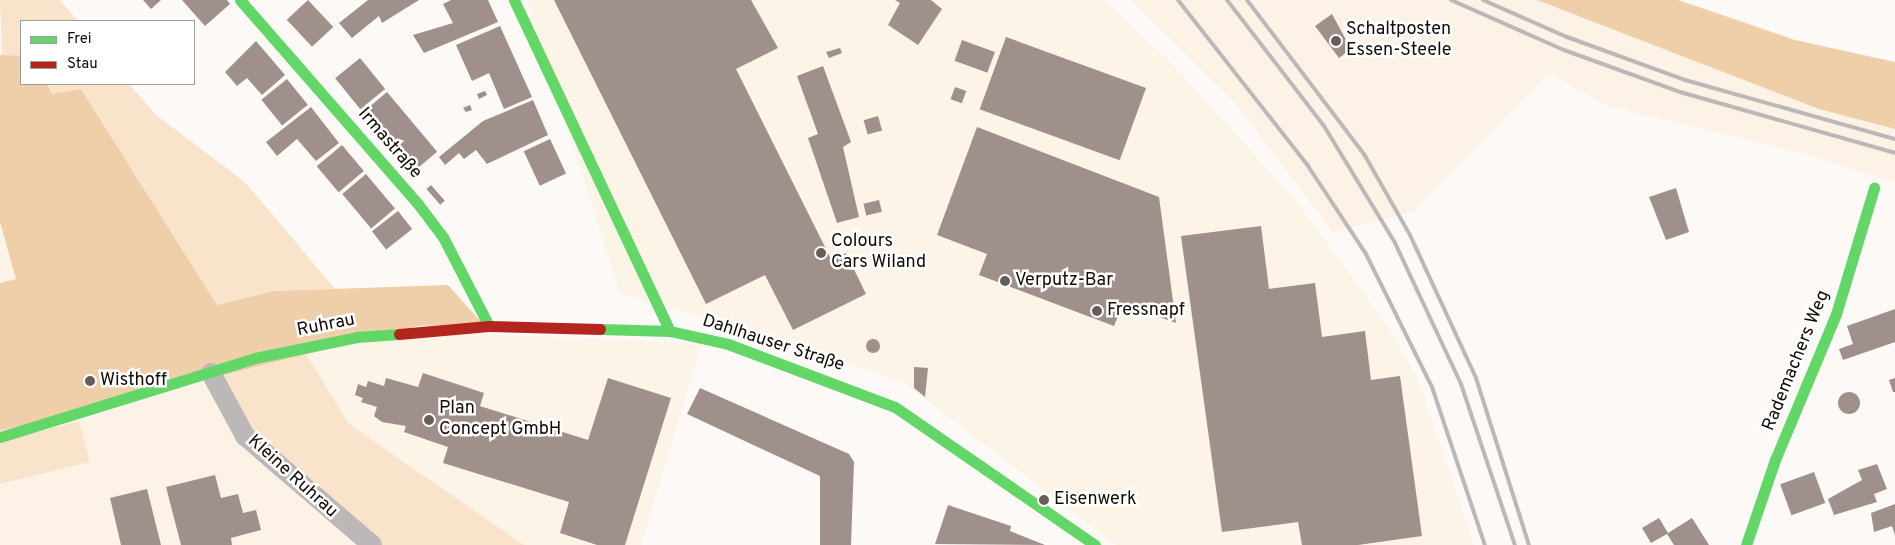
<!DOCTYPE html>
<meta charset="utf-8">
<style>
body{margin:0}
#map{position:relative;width:1895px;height:545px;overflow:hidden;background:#fcf9f6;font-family:Overpass,sans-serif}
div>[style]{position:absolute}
.commercial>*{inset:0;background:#fbf4e7}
.built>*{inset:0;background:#fdf2e6}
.green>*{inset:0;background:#f9e4cb}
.forest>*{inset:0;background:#eecfaa}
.building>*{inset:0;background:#9f908b;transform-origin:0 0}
.round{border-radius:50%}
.street>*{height:20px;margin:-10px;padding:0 10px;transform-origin:10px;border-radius:10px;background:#bdb8b8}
.fast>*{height:11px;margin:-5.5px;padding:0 5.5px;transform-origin:5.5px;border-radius:5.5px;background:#63d668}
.jam>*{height:11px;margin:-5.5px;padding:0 5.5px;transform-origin:5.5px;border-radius:5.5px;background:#b3261e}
.rail>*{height:4px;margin:-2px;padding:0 2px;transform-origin:2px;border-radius:2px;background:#bcb8b7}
.dots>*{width:14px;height:14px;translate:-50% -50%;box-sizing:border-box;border:2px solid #fff;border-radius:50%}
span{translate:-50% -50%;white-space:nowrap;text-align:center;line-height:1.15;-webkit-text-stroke:5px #fff;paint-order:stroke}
.poi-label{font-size:18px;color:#130b04}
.left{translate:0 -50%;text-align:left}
.street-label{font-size:18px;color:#130b04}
.legend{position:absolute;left:20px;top:20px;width:175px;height:65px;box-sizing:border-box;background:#fff;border:1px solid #a19d9b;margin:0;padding:6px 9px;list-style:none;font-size:15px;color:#130b04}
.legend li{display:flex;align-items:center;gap:10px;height:25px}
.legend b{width:25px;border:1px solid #a19d9b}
</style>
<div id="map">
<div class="commercial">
<div style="clip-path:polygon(527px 0,1105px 0,1175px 67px,1297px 202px,1386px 324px,1417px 376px,1474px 545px,1116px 545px,904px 383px,787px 341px,620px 294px)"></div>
<div style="clip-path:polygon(0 222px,16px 279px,0 283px)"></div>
<div style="clip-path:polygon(419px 332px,702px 343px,641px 545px,524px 545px,349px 424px,305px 352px)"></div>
</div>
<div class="built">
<div style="clip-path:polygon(1131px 0,1537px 0,1819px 109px,1895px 129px,1895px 182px,1802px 153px,1608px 106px,1549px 73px,1413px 212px,1333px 232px,1236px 104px)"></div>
<div style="clip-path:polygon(209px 377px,370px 545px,0 545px,0 484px,90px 462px,79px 421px)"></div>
</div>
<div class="green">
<div style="clip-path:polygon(0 0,60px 0,78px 21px,21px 21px,21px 56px,2px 57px)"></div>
<div style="clip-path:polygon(47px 84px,129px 84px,156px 115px,246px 183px,335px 289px,274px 291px,217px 305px,81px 89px,52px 94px)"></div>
<div style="clip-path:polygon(305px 352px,349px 424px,524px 545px,374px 545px,274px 462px,215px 375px)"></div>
<div style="clip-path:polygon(79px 421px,90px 462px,0 484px,0 442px)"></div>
</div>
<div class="forest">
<div style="clip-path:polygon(1537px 0,1678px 0,1795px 40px,1895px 62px,1895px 129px,1819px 109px)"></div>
<div style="clip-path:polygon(0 55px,21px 56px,21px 84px,47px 84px,52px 94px,81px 89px,217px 305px,274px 291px,448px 285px,483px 324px,418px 326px,0 431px,0 283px,16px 279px,0 222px)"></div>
</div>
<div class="building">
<div style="clip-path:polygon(143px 0,161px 0,151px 9px)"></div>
<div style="clip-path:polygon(182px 0,227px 0,230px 4px,205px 26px)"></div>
<div style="left:308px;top:0;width:37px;height:29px;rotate:47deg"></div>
<div style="clip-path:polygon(368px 0,419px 0,382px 23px,379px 16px,352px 38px,339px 23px)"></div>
<div style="clip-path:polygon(451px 0,488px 0,498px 22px,424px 53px,413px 35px,453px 23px,443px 4px)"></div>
<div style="clip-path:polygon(554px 0,751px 0,778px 48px,736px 69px,832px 261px,846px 253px,866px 294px,793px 330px,765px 275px,706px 304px)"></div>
<div style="clip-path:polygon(895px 0,931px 0,942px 9px,918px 45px,888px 25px,900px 3px)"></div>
<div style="clip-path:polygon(1332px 14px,1351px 49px,1339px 58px,1315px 26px)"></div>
<div style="clip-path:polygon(500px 26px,532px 97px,504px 109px,489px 73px,472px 81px,456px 45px)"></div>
<div style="left:1006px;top:37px;width:149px;height:77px;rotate:20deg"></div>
<div style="left:962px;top:40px;width:35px;height:22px;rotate:20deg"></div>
<div style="clip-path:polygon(256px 41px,285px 75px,262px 95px,247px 78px,237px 86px,225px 72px)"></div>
<div style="clip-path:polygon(840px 48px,842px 53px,829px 58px,826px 52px)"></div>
<div style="left:360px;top:58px;width:40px;height:32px;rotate:51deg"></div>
<div style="clip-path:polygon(823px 66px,851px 142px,843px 147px,859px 217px,837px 223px,808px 138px,818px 134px,797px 76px)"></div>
<div style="left:287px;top:79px;width:33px;height:33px;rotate:51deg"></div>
<div style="left:955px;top:87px;width:12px;height:13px;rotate:20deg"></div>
<div style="clip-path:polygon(485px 91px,487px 95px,479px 99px,477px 94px)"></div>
<div style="left:387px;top:92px;width:78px;height:31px;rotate:50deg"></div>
<div style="clip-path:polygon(533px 100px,548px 135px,487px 164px,476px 150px,464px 159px,459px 153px,445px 165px,439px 157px,483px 121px)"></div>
<div style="clip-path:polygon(470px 105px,472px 110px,466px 112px,463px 108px)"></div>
<div style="clip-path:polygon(311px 107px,339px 143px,316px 161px,297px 139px,277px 156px,266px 142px)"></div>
<div style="left:878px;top:116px;width:15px;height:15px;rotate:74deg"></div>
<div style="clip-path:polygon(977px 127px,1159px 197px,1176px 323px,1123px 304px,1114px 326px,979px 275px,987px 254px,937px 235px)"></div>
<div style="left:550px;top:139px;width:38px;height:29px;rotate:65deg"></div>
<div style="left:342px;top:145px;width:34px;height:33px;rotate:50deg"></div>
<div style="left:366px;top:174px;width:45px;height:31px;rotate:50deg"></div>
<div style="left:431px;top:185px;width:21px;height:6px;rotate:49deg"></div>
<div style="clip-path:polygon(1676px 188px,1689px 232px,1666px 240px,1649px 197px)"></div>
<div style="left:879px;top:200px;width:12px;height:16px;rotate:76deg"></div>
<div style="left:398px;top:211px;width:23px;height:33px;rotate:52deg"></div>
<div style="clip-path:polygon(1261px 226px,1269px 289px,1315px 283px,1322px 337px,1365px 331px,1371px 380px,1400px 376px,1422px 536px,1358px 545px,1302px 545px,1298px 522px,1222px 532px,1181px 236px)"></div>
<div style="clip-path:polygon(1895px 309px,1895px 342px,1843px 360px,1839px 349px,1853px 344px,1847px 326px)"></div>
<div class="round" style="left:866px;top:339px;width:14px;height:14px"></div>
<div style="clip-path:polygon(914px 367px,928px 368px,925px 397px,914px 388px)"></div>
<div style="clip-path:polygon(423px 373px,484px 393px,480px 406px,588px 440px,608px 378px,671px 398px,625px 545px,597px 545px,560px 533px,569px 502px,443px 463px,448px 447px,404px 432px,406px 426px,382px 422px,374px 416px,377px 407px,361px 402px,363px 398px,355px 395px,358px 384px,366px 387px,368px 381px,384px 386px,386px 378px,418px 387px)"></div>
<div style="clip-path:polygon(1895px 378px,1895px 392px,1893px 392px,1889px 380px)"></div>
<div style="clip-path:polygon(700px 388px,849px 454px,854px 462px,851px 545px,820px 545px,820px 476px,687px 414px)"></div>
<div class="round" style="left:1838px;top:392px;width:22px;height:22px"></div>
<div style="clip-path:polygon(1877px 464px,1887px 489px,1874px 494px,1877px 502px,1834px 515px,1828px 499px,1862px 480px,1858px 470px)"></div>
<div style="left:1814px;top:472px;width:33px;height:36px;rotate:70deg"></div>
<div style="clip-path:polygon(215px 475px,221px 498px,238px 494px,243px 513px,256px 510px,261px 530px,231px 538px,232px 545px,181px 545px,166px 487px)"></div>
<div style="clip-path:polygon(147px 489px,161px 545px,121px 545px,110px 498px)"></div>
<div style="clip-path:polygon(1895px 504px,1895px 535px,1892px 526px,1874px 532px,1871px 513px)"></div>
<div style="clip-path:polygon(948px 505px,1011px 526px,1010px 531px,1045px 545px,935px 544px)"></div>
<div style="clip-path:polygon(1659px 518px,1668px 533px,1692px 518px,1709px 545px,1674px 545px,1667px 534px,1651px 543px,1642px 528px)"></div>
</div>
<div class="street">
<div style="left:211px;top:373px;width:72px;rotate:61.6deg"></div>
<div style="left:245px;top:436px;width:167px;rotate:40.6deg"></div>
</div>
<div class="fast">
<div style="left:240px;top:0;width:271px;rotate:48.9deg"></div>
<div style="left:418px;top:204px;width:41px;rotate:52.9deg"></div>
<div style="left:443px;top:237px;width:100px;rotate:62.7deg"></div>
<div style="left:514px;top:0;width:366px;rotate:64.8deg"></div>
<div style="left:600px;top:329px;width:70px;rotate:1.6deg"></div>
<div style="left:670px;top:331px;width:59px;rotate:12.6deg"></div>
<div style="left:728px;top:344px;width:178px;rotate:20.7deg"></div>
<div style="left:895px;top:407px;width:243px;rotate:34.6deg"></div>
<div style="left:0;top:437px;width:267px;rotate:-17.2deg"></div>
<div style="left:255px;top:358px;width:104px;rotate:-11.6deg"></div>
<div style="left:357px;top:337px;width:42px;rotate:-4.1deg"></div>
<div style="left:1746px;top:545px;width:90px;rotate:-71.2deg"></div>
<div style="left:1775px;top:460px;width:158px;rotate:-67.3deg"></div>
<div style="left:1836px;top:314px;width:132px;rotate:-73.2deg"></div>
</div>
<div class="jam">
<div style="left:399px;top:334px;width:90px;rotate:-5.1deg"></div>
<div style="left:489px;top:326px;width:111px;rotate:1.5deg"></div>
</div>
<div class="rail">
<div style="left:1178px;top:0;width:211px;rotate:51.9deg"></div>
<div style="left:1308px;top:166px;width:105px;rotate:56.6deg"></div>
<div style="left:1366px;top:254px;width:148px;rotate:63.6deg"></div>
<div style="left:1432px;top:387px;width:167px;rotate:71.5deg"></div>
<div style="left:1227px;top:0;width:159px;rotate:52.4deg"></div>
<div style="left:1324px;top:126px;width:137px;rotate:58.7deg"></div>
<div style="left:1395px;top:243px;width:156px;rotate:64.9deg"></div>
<div style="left:1461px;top:384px;width:170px;rotate:71.5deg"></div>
<div style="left:1247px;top:0;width:193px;rotate:52.8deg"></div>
<div style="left:1364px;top:154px;width:93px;rotate:60.4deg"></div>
<div style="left:1410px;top:235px;width:157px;rotate:65.2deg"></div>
<div style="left:1476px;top:378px;width:175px;rotate:72.4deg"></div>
<div style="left:1451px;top:0;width:124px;rotate:23.9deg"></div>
<div style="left:1564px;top:50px;width:123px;rotate:19.9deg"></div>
<div style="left:1680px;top:92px;width:223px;rotate:15.8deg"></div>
<div style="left:1483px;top:0;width:92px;rotate:23.8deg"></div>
<div style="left:1567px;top:37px;width:126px;rotate:20deg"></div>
<div style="left:1685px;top:80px;width:218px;rotate:15.7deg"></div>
</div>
<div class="dots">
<div style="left:1336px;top:41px;background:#655e59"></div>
<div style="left:821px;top:253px;background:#655e59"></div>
<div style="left:1005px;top:281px;background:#655e59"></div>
<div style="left:1097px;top:311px;background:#655e59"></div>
<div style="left:90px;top:381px;background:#655e59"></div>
<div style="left:429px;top:420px;background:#655e59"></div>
<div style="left:1044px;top:500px;background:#655e59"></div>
</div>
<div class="poi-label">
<span class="left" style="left:1346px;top:41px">Schaltposten<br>Essen-Steele</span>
<span class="left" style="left:831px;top:253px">Colours<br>Cars Wiland</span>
<span class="left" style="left:1015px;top:281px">Verputz-Bar</span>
<span class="left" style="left:1107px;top:311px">Fressnapf</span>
<span class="left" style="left:100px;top:381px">Wisthoff</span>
<span class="left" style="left:439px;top:420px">Plan<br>Concept GmbH</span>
<span class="left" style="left:1054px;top:500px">Eisenwerk</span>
</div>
<div class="street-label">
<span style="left:389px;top:144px;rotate:49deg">Irmastraße</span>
<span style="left:326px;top:326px;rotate:-11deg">Ruhrau</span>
<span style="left:773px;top:344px;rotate:18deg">Dahlhauser Straße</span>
<span style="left:1797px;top:361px;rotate:-68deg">Rademachers Weg</span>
<span style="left:292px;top:477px;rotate:42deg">Kleine Ruhrau</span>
</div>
<ul class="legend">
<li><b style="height:6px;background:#63d668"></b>Frei</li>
<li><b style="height:6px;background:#b3261e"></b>Stau</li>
</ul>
</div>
